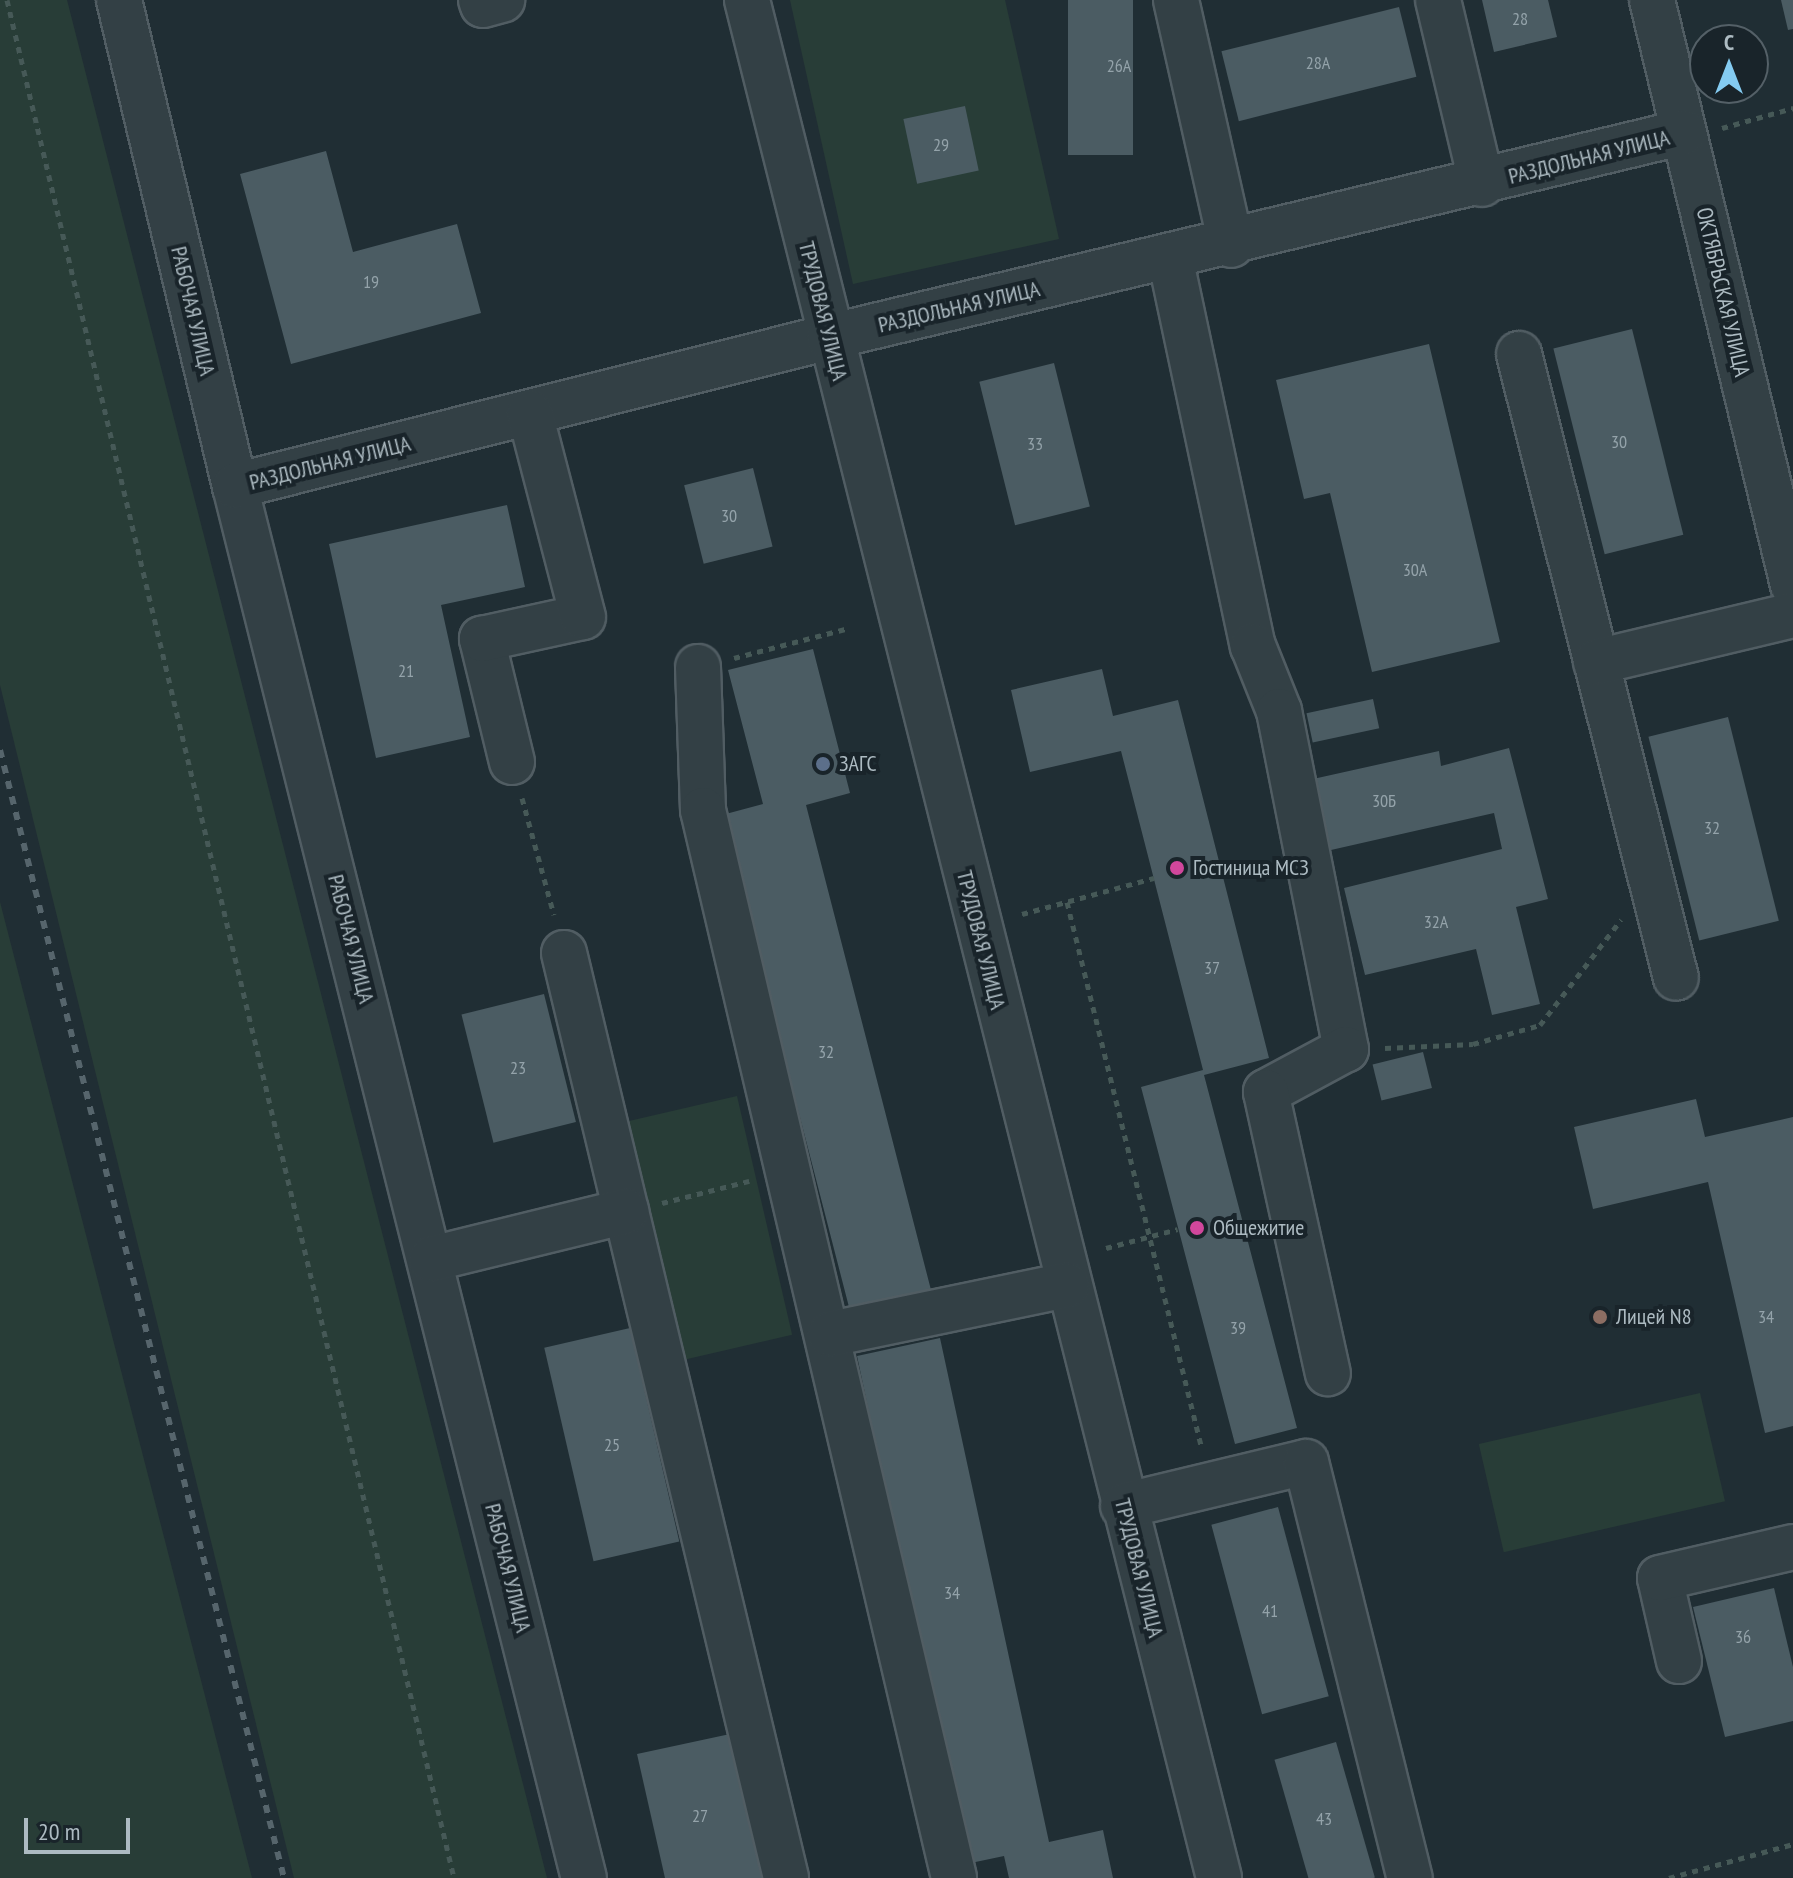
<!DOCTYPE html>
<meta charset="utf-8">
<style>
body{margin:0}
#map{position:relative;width:1793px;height:1878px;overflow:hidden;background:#202e34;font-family:"PT Sans Narrow",sans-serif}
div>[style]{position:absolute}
.green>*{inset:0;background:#283d37;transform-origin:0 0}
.building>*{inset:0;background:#4b5c63;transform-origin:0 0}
.path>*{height:5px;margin-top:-2.5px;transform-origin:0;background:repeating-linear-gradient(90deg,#465957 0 6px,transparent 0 12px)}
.roads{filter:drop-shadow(2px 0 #515d63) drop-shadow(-2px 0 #515d63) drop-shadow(0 2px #515d63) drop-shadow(0 -2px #515d63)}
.minor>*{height:44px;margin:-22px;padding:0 22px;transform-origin:22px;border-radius:22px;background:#334045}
.rail>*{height:6px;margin-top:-3px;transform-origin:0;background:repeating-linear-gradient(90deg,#56656c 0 8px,transparent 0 16px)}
.dots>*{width:22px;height:22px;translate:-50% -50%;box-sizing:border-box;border:4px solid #19242a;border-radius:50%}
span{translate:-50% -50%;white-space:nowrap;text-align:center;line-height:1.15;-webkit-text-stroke:8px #19242a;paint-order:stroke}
.number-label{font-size:18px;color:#94a3aa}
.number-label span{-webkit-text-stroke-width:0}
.street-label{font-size:22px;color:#adbbc2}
.poi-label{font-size:22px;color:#adbbc2}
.left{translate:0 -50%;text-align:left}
.north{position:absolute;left:1689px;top:24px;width:80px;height:80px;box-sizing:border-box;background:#19242a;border:2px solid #546067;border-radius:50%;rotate:0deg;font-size:22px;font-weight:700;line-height:32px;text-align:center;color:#adbbc2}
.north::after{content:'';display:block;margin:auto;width:28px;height:36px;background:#84cbf1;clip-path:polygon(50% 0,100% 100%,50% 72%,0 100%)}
.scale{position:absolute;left:24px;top:1818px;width:106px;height:36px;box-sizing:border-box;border:4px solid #adbbc2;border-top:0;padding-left:10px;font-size:24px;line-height:28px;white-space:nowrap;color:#adbbc2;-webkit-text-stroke:6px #19242a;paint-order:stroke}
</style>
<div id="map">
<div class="green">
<div style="clip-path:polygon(0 0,67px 0,547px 1878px,294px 1878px,0 685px)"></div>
<div style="clip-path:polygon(790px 0,1005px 0,1059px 239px,853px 284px)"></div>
<div style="clip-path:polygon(0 902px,252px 1878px,0 1878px)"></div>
<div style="left:737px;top:1096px;width:245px;height:113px;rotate:77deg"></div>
<div style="left:1700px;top:1393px;width:111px;height:227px;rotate:77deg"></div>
</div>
<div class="building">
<div style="left:1068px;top:0;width:65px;height:155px"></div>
<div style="clip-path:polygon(1482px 0,1548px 0,1557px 37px,1494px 52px)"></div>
<div style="clip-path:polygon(1781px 0,1793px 0,1793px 29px,1788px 30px)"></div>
<div style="left:1399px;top:7px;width:72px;height:183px;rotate:76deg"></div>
<div style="left:965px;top:106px;width:66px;height:63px;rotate:78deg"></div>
<div style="clip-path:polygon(326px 151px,353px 252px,457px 224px,481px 313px,291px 364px,240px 174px)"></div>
<div style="left:1632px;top:329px;width:212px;height:81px;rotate:76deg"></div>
<div style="clip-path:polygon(1429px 344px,1500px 642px,1372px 672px,1330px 493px,1304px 499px,1276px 380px)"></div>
<div style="left:1054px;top:363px;width:148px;height:77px;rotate:76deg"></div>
<div style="left:753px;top:468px;width:81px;height:71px;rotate:76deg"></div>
<div style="clip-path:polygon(507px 505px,525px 587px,441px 605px,470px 737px,376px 758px,329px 544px)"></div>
<div style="clip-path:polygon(813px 649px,850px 793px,806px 805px,931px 1290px,850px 1311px,722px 815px,763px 804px,728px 670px)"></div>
<div style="clip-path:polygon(1102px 669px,1113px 716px,1178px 700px,1269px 1058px,1204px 1075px,1297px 1428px,1235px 1444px,1141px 1087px,1203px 1070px,1121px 751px,1030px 772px,1011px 690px)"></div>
<div style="left:1373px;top:699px;width:30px;height:68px;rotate:78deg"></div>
<div style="left:1728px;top:717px;width:210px;height:82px;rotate:76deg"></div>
<div style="clip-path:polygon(1509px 748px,1548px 899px,1516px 907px,1540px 1004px,1492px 1015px,1476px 949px,1365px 975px,1344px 888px,1502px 849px,1494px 813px,1331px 850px,1313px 779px,1439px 751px,1441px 766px)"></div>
<div style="left:544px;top:994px;width:132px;height:85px;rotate:76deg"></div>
<div style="left:1423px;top:1052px;width:37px;height:52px;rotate:76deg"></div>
<div style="clip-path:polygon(1696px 1099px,1705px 1137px,1793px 1117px,1793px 1426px,1765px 1433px,1708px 1182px,1593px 1209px,1574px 1127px)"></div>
<div style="left:630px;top:1328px;width:219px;height:88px;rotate:77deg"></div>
<div style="clip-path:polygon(940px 1338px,1049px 1842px,1103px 1830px,1113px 1878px,1009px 1878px,1004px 1856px,966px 1864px,857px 1356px)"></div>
<div style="left:1278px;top:1507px;width:196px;height:69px;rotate:75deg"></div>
<div style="clip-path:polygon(1774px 1588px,1793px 1667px,1793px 1721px,1725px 1737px,1693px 1607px)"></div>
<div style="clip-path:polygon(730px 1734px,762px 1878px,665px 1878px,637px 1754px)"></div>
<div style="left:1336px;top:1742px;width:141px;height:64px;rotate:74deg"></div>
</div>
<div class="path">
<div style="left:7px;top:0;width:1930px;rotate:76.61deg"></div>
<div style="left:1722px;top:128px;width:74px;rotate:-15.7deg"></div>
<div style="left:734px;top:658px;width:119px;rotate:-14.6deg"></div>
<div style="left:522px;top:798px;width:121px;rotate:74.7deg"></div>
<div style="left:1067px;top:902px;width:563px;rotate:76.14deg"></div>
<div style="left:1022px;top:914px;width:137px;rotate:-15.3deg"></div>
<div style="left:1385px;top:1048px;width:88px;rotate:-2.6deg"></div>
<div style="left:1473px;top:1044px;width:70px;rotate:-15.8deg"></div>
<div style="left:1540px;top:1025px;width:133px;rotate:-52.4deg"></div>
<div style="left:662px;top:1203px;width:90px;rotate:-14.2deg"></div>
<div style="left:1106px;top:1248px;width:74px;rotate:-14.8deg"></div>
<div style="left:1669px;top:1878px;width:129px;rotate:-15.3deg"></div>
</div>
<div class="roads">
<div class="minor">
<div style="left:119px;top:0;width:500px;rotate:76.6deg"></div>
<div style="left:235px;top:486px;width:1435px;rotate:75.93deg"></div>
<div style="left:481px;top:0;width:5px;rotate:68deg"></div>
<div style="left:483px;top:5px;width:20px;rotate:-15deg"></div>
<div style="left:747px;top:0;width:1936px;rotate:75.89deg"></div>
<div style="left:1176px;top:0;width:251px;rotate:77.3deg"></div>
<div style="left:1438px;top:0;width:189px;rotate:76.6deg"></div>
<div style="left:1652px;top:0;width:602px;rotate:76.45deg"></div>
<div style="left:1170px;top:257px;width:398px;rotate:78deg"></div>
<div style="left:1253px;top:646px;width:70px;rotate:68.2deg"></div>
<div style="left:1279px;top:711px;width:345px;rotate:78.8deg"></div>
<div style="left:1346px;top:1049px;width:91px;rotate:151.7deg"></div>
<div style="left:1266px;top:1092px;width:288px;rotate:77.6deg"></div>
<div style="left:1519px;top:354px;width:643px;rotate:75.88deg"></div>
<div style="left:235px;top:486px;width:612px;rotate:-14.08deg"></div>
<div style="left:829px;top:337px;width:879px;rotate:-13.48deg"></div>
<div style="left:1596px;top:662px;width:203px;rotate:-13.4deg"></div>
<div style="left:698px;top:667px;width:143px;rotate:88deg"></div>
<div style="left:703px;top:810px;width:1097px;rotate:76.77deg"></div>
<div style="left:512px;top:762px;width:127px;rotate:-103.7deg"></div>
<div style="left:482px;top:639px;width:103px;rotate:-12.3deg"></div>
<div style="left:583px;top:617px;width:211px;rotate:-104.6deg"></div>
<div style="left:564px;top:953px;width:951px;rotate:76.5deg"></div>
<div style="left:431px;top:1259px;width:201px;rotate:-13.8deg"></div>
<div style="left:830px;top:1334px;width:242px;rotate:-11.7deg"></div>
<div style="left:1123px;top:1506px;width:188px;rotate:-13.5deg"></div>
<div style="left:1306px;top:1462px;width:429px;rotate:76deg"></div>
<div style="left:1679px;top:1661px;width:85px;rotate:-102.9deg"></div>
<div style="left:1660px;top:1578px;width:137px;rotate:-13.1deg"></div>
</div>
</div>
<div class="rail">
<div style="left:0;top:750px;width:1163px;rotate:75.87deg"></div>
</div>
<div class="dots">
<div style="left:823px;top:764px;background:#5c6f8a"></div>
<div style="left:1177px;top:868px;background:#d1479c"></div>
<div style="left:1197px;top:1228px;background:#d1479c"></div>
<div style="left:1600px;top:1317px;background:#8d6e63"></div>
</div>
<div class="number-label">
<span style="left:1520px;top:19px">28</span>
<span style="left:1318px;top:63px">28А</span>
<span style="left:1119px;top:66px">26А</span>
<span style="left:941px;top:145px">29</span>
<span style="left:371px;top:282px">19</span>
<span style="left:1619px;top:442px">30</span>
<span style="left:1035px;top:444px">33</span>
<span style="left:729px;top:516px">30</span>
<span style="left:1415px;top:570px">30А</span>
<span style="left:406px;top:671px">21</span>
<span style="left:1384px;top:801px">30Б</span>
<span style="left:1712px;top:828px">32</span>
<span style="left:1436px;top:922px">32А</span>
<span style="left:1212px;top:968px">37</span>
<span style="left:826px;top:1052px">32</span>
<span style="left:518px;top:1068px">23</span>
<span style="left:1766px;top:1317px">34</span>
<span style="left:1238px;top:1328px">39</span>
<span style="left:612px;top:1445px">25</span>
<span style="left:952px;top:1593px">34</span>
<span style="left:1270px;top:1611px">41</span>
<span style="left:1743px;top:1637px">36</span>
<span style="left:700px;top:1816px">27</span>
<span style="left:1324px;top:1819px">43</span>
</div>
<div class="street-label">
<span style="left:1589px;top:157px;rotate:-14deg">РАЗДОЛЬНАЯ УЛИЦА</span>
<span style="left:1723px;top:292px;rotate:77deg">ОКТЯБРЬСКАЯ УЛИЦА</span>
<span style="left:959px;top:307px;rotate:-13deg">РАЗДОЛЬНАЯ УЛИЦА</span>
<span style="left:193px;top:311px;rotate:77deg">РАБОЧАЯ УЛИЦА</span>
<span style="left:823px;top:311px;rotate:76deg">ТРУДОВАЯ УЛИЦА</span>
<span style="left:330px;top:463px;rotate:-14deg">РАЗДОЛЬНАЯ УЛИЦА</span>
<span style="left:351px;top:939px;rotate:76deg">РАБОЧАЯ УЛИЦА</span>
<span style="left:981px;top:940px;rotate:76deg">ТРУДОВАЯ УЛИЦА</span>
<span style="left:508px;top:1568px;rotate:76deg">РАБОЧАЯ УЛИЦА</span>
<span style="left:1139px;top:1568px;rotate:76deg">ТРУДОВАЯ УЛИЦА</span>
</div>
<div class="poi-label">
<span class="left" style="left:839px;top:764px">ЗАГС</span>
<span class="left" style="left:1193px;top:868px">Гостиница МСЗ</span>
<span class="left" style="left:1213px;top:1228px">Общежитие</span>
<span class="left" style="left:1616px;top:1317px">Лицей N8</span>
</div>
<div class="north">С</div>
<div class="scale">20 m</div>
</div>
